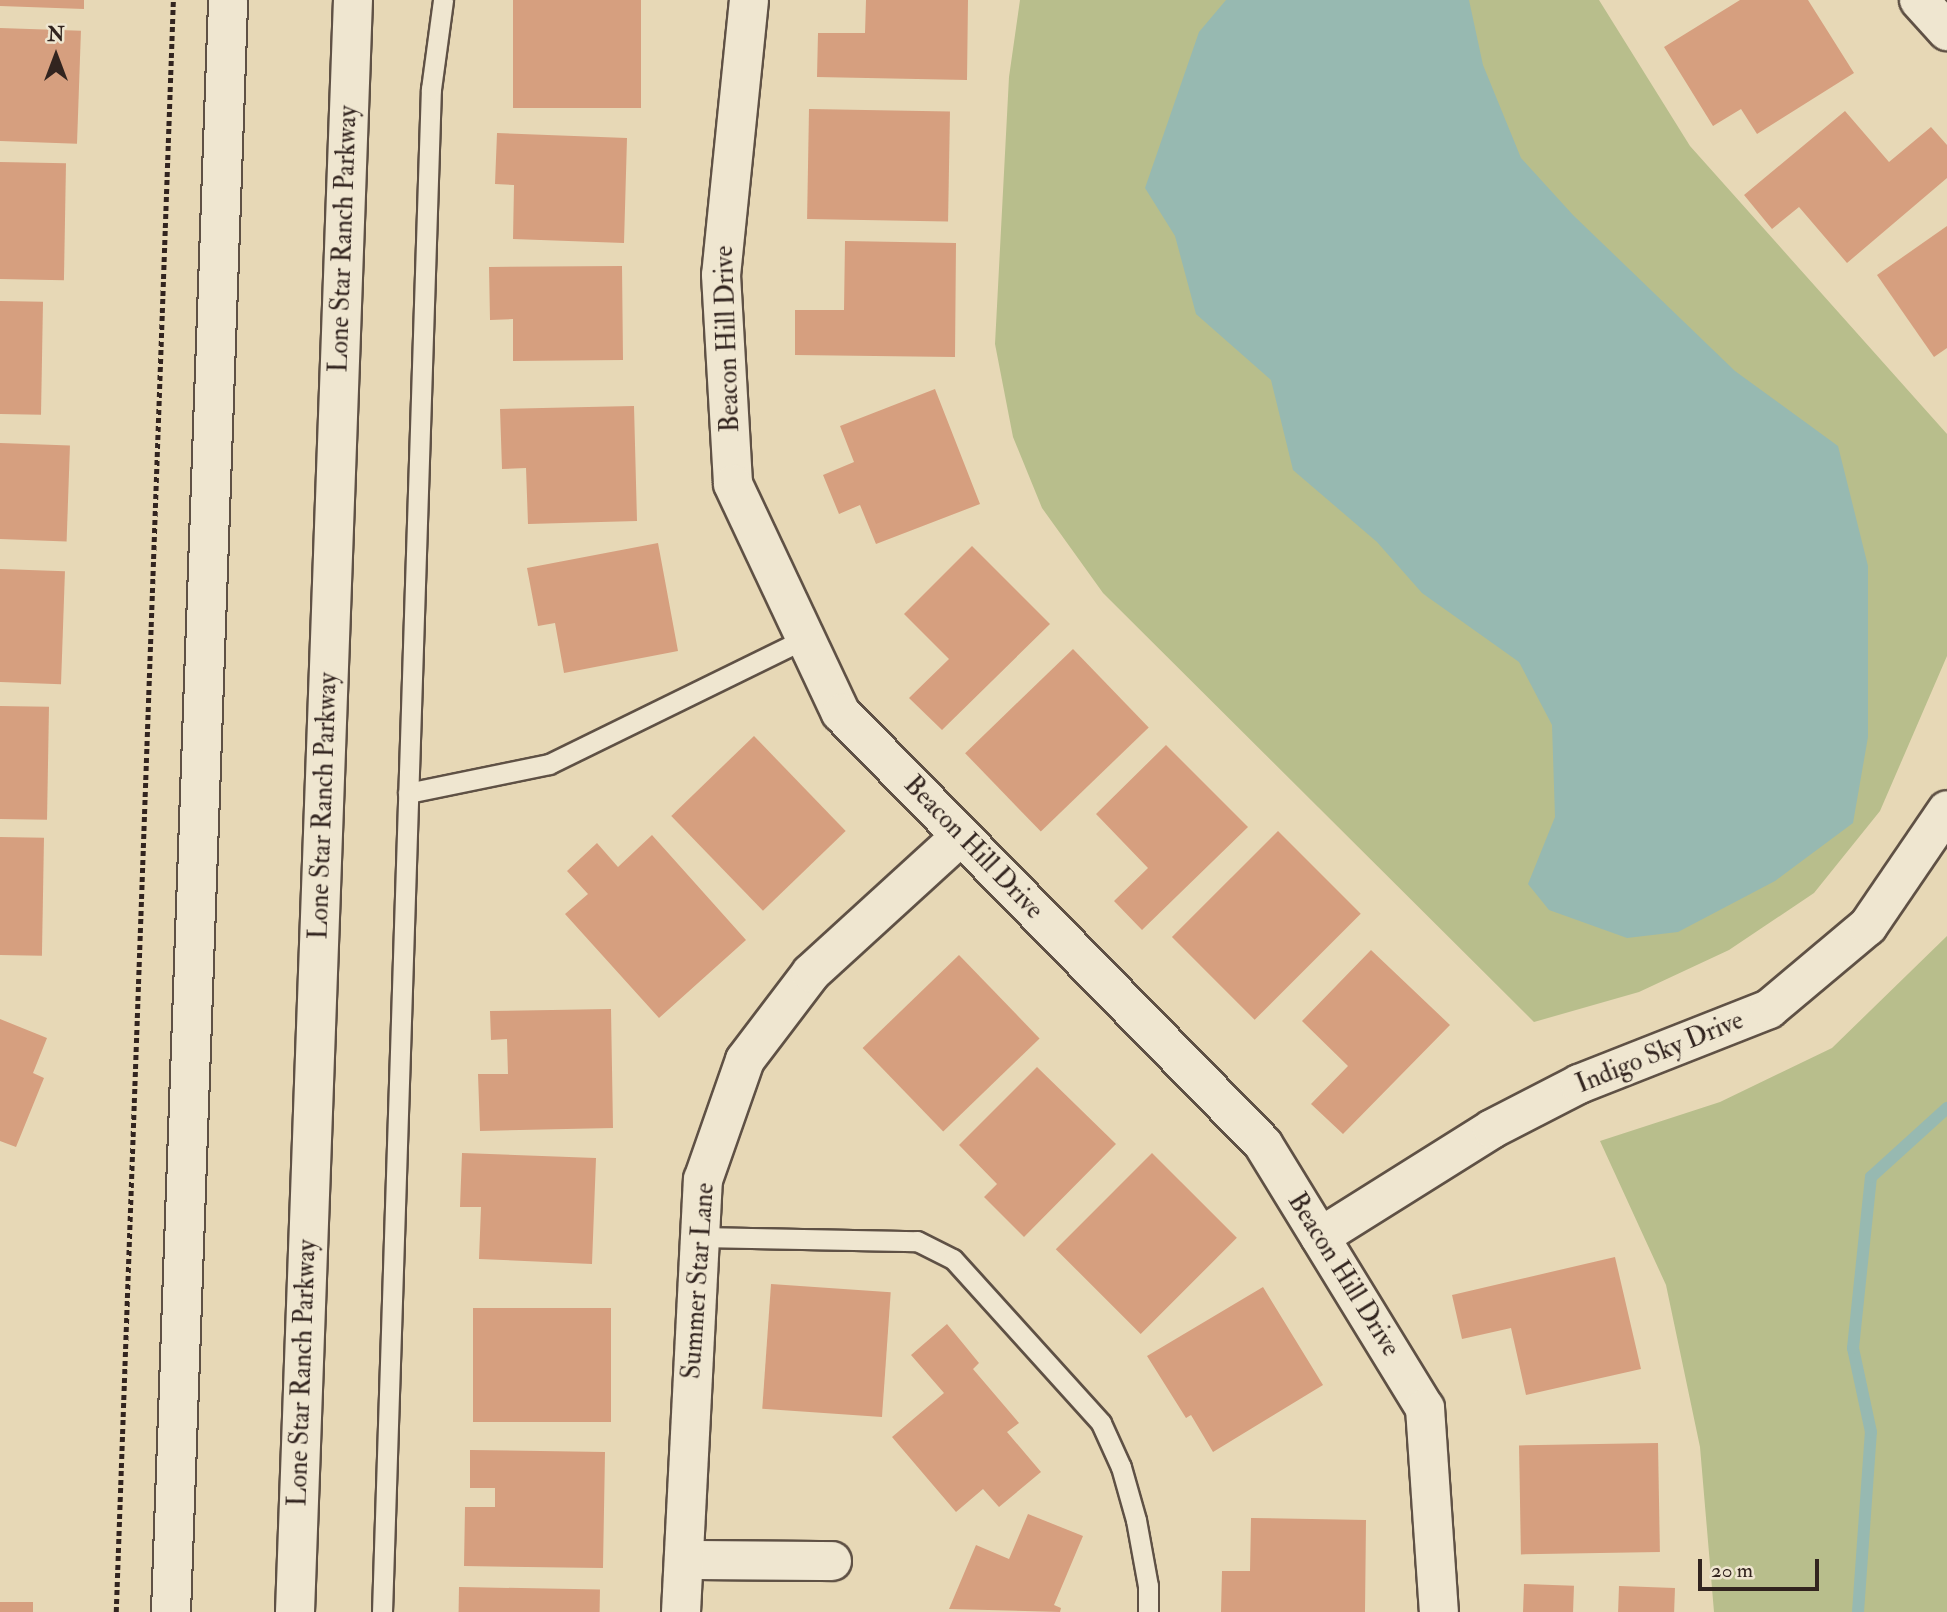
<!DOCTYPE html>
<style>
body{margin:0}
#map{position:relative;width:1947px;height:1612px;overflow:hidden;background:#e7d8b6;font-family:"IM FELL Double Pica",serif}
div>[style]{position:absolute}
.green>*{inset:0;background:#b8be8c}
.water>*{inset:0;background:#97b9b1}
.stream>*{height:12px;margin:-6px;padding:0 6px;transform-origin:6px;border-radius:6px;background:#97b9b1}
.building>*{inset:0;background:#d69f7f;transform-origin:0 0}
.path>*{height:4.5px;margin-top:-2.25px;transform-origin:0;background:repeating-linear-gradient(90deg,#32241f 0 5px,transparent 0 8.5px)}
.roads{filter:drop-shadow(2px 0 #5f5145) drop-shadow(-2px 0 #5f5145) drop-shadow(0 2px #5f5145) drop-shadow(0 -2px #5f5145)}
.service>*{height:19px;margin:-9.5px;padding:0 9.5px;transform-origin:9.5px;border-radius:9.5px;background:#efe6d0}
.minor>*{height:38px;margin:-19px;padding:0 19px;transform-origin:19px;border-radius:19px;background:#efe6d0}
.secondary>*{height:38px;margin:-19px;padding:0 19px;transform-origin:19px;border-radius:19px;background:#efe6d0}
span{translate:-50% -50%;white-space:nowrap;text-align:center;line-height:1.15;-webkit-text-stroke:5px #efe6d0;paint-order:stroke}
.street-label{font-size:26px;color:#32241f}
.north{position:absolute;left:21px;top:21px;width:70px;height:70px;-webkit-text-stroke:5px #efe6d0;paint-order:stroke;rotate:0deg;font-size:19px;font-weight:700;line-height:28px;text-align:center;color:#32241f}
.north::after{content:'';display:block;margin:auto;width:24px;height:32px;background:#32241f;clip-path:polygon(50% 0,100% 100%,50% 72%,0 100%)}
.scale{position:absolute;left:1698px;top:1559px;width:121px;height:32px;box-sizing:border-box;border:4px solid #32241f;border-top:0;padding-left:9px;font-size:21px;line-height:24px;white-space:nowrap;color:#32241f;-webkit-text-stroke:5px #efe6d0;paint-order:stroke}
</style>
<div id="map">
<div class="green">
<div style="clip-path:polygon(1020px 0,1599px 0,1690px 146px,1947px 434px,1947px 656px,1880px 811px,1814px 893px,1729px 950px,1639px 992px,1534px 1022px,1103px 593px,1042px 508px,1013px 437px,995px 344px,1009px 77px)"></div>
<div style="clip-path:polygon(1947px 936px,1947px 1612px,1714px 1612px,1700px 1447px,1666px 1285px,1600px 1141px,1720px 1102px,1832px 1048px)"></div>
</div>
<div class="water">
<div style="clip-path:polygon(1226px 0,1469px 0,1483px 65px,1521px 158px,1573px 215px,1735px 371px,1838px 446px,1868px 566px,1868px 737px,1853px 823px,1775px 881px,1678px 932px,1627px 938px,1549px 910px,1528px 884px,1555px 817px,1552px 725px,1519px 662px,1422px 593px,1377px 542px,1293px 470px,1271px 380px,1196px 314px,1175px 236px,1145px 188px,1199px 32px)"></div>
</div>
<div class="stream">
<div style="left:1858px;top:1612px;width:180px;rotate:-85.9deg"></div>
<div style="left:1871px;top:1432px;width:86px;rotate:-102.1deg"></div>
<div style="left:1853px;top:1348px;width:172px;rotate:-84deg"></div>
<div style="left:1871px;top:1177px;width:103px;rotate:-42.2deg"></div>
</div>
<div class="building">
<div style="clip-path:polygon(0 0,84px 0,84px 9px,0 6px)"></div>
<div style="left:513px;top:0;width:128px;height:108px"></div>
<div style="clip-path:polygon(866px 0,968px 0,967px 80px,817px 77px,818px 33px,865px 33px)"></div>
<div style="clip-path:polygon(1740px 0,1808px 0,1854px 73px,1757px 134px,1741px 109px,1713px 126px,1664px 47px)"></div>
<div style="left:0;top:28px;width:81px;height:113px;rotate:2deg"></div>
<div style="left:809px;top:109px;width:141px;height:110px;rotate:1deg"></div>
<div style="clip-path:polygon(1845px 111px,1889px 162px,1931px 127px,1947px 145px,1947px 178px,1847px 263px,1799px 207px,1772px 229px,1744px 195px)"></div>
<div style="clip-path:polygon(497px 133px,627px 138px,624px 243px,513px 239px,514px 185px,495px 184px)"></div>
<div style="left:0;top:162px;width:66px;height:117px;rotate:1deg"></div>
<div style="clip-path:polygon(1947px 226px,1947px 348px,1934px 357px,1877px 275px)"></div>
<div style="clip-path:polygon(845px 241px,956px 243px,955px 357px,795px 355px,795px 310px,844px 310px)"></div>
<div style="clip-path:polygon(622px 266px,623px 360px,513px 361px,513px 319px,490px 320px,489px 267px)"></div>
<div style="left:0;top:301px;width:43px;height:113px;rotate:1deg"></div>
<div style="clip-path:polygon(935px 389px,980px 504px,876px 544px,860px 505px,839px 514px,823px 475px,854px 462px,840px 426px)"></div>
<div style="clip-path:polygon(634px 406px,637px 521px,528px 524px,526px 468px,502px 469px,500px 409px)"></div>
<div style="left:0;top:443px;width:70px;height:96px;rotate:2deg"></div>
<div style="clip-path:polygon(658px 543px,678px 651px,564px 673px,555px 623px,538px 626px,527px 568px)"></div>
<div style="clip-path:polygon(972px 546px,1050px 624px,942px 730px,909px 698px,949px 659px,904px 614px)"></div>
<div style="left:0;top:569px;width:65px;height:113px;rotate:2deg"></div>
<div style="left:1073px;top:649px;width:109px;height:150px;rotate:46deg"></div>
<div style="left:0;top:706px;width:49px;height:113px;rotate:1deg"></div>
<div style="left:754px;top:736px;width:132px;height:115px;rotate:46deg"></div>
<div style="clip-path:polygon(1166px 745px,1248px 827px,1142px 930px,1114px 901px,1148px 868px,1096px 814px)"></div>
<div style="left:1278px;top:831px;width:117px;height:150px;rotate:45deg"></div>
<div style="clip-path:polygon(652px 835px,746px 940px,659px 1018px,565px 914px,588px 894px,567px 871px,597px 843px,618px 867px)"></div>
<div style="left:0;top:837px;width:44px;height:118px;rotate:1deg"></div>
<div style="clip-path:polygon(1371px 950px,1450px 1025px,1343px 1134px,1311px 1104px,1348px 1066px,1302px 1021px)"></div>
<div style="left:959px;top:955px;width:116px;height:134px;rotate:46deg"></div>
<div style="clip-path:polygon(611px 1009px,613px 1128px,480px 1131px,478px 1074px,508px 1074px,507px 1039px,491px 1040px,490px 1011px)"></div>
<div style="clip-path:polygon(0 1019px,47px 1038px,33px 1073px,44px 1078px,16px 1147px,0 1141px)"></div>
<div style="clip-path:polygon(1037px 1067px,1116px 1144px,1024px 1237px,984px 1197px,997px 1184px,959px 1145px)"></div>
<div style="clip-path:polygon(462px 1153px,596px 1158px,592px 1264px,479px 1259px,481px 1207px,460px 1207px)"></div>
<div style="left:1152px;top:1153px;width:120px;height:136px;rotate:45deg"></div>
<div style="clip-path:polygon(1615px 1257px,1641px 1369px,1526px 1395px,1511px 1328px,1462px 1339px,1452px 1295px)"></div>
<div style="left:771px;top:1284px;width:120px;height:125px;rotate:4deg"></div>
<div style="clip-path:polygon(1263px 1287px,1323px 1385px,1213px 1452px,1191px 1415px,1186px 1418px,1147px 1356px)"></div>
<div style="left:473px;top:1308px;width:138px;height:114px"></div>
<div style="clip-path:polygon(947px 1324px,979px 1363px,973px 1369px,1019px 1423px,1007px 1432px,1041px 1472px,999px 1507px,983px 1489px,956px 1512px,892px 1437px,944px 1393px,911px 1355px)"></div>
<div style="left:1658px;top:1443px;width:109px;height:139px;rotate:89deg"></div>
<div style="clip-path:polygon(470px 1450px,605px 1452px,603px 1568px,464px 1566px,465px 1507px,495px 1507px,495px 1488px,470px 1488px)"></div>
<div style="clip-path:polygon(1028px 1514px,1083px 1536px,1054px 1605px,1061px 1608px,1060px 1612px,949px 1609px,976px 1545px,1009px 1559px)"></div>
<div style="clip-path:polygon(1251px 1518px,1366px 1520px,1365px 1612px,1221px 1612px,1222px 1571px,1250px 1571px)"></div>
<div style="left:1524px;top:1584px;width:50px;height:28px;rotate:2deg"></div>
<div style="left:1619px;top:1586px;width:56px;height:26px;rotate:2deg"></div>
<div style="left:459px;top:1587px;width:141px;height:25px;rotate:1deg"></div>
<div style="left:0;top:1602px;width:33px;height:10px"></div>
</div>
<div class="path">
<div style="left:116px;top:1612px;width:1613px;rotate:-87.97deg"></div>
</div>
<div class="roads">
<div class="service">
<div style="left:408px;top:793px;width:144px;rotate:-11.6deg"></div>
<div style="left:549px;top:764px;width:286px;rotate:-26.1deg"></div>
<div style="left:700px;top:1237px;width:217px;rotate:1.1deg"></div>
<div style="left:917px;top:1241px;width:40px;rotate:26.6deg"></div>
<div style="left:953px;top:1259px;width:221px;rotate:47.9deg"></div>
<div style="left:1101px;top:1423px;width:48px;rotate:65.6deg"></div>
<div style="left:1121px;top:1467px;width:55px;rotate:74.2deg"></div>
<div style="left:1136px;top:1520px;width:67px;rotate:79.7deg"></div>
<div style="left:1148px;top:1586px;width:26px;rotate:90deg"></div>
<div style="left:382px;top:1612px;width:1524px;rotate:-88.16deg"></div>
<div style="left:431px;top:89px;width:90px;rotate:-82.3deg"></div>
</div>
<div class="minor">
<div style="left:749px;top:0;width:276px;rotate:95.8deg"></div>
<div style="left:721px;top:275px;width:209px;rotate:86.7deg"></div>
<div style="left:733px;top:484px;width:253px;rotate:64.8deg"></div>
<div style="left:841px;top:713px;width:603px;rotate:45.6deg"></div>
<div style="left:1263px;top:1144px;width:310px;rotate:58.5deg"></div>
<div style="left:1425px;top:1408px;width:204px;rotate:86.1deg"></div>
<div style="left:1919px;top:0;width:42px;rotate:47.9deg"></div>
<div style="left:1320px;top:1237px;width:203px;rotate:-32.1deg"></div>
<div style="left:1492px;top:1129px;width:98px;rotate:-27.3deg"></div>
<div style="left:1579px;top:1084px;width:204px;rotate:-21.5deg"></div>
<div style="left:1769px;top:1009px;width:129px;rotate:-40deg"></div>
<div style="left:1868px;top:926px;width:140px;rotate:-55.7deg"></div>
<div style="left:684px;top:1560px;width:148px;rotate:0.4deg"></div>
<div style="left:681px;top:1612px;width:433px;rotate:-87.1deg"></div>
<div style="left:703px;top:1180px;width:127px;rotate:-70.7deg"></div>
<div style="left:745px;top:1060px;width:109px;rotate:-52.8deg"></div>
<div style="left:811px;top:973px;width:203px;rotate:-42.4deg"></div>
</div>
<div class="secondary">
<div style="left:171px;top:1612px;width:1613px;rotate:-87.97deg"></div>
<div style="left:295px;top:1612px;width:1613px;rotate:-87.94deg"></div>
</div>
</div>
<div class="street-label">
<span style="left:344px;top:239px;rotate:-88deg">Lone Star Ranch Parkway</span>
<span style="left:728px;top:339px;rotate:-92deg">Beacon Hill Drive</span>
<span style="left:324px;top:806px;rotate:-88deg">Lone Star Ranch Parkway</span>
<span style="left:973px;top:848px;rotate:46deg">Beacon Hill Drive</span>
<span style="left:1660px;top:1053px;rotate:-22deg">Indigo Sky Drive</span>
<span style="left:1343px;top:1275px;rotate:58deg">Beacon Hill Drive</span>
<span style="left:699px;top:1281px;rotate:-86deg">Summer Star Lane</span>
<span style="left:303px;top:1373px;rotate:-88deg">Lone Star Ranch Parkway</span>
</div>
<div class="north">N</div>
<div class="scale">20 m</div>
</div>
